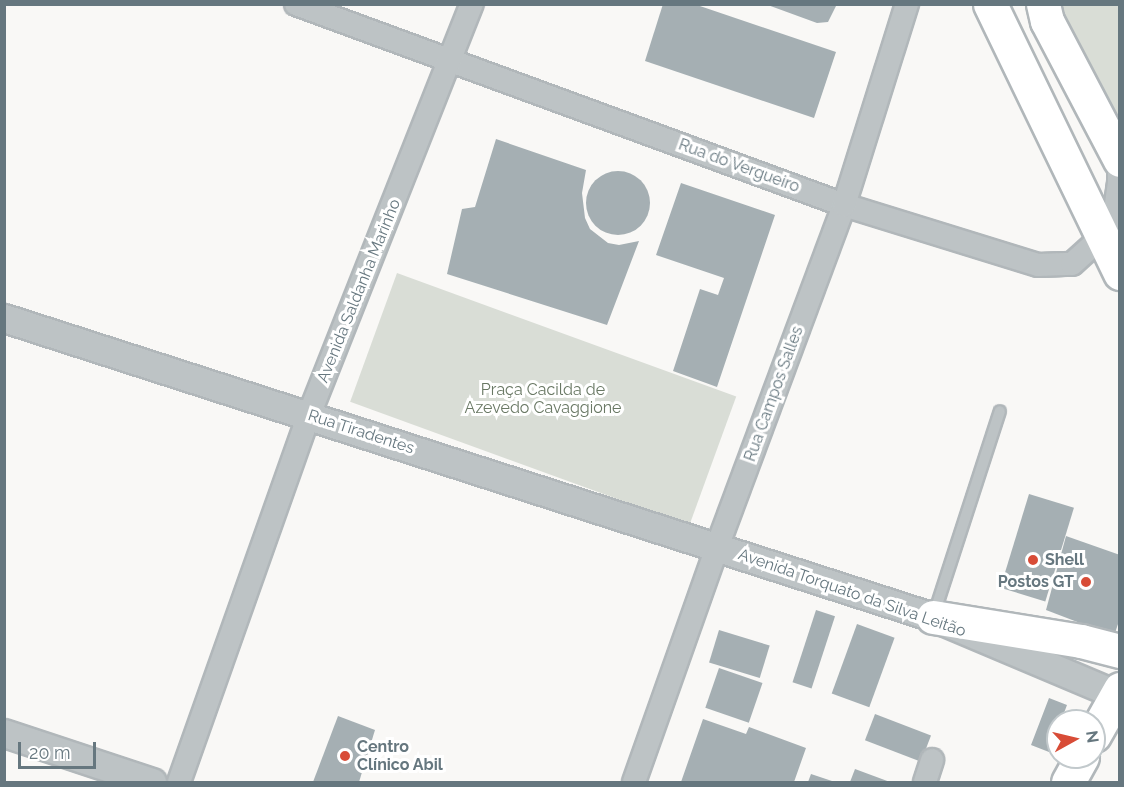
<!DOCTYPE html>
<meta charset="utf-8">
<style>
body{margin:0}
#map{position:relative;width:1124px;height:787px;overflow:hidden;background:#f9f8f6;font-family:Raleway,sans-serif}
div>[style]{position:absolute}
.green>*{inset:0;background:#d9ddd6;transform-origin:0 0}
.building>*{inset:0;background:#a5afb3;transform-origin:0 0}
.round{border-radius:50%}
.roads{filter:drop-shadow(2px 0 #b1b7ba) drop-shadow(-2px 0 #b1b7ba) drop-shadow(0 2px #b1b7ba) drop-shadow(0 -2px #b1b7ba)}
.service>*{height:10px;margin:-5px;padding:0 5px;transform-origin:5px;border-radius:5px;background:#bdc3c5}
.minor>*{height:22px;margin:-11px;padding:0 11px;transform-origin:11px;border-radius:11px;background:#bdc3c5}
.tertiary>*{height:27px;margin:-13.5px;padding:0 13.5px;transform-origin:13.5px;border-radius:13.5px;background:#bdc3c5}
.primary>*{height:33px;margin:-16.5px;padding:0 16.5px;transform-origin:16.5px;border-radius:16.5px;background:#fff}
.dots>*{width:16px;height:16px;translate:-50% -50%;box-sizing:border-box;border:3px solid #fff;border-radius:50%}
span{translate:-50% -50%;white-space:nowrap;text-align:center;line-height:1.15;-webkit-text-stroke:6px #fff;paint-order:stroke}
.street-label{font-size:16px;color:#66777f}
.park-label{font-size:16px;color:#697864}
.poi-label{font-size:16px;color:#66777f;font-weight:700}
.left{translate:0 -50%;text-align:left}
.right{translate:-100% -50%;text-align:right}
.frame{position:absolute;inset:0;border:6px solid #66777f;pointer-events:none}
.north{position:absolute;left:1046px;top:709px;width:60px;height:60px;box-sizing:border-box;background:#fff;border:2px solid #c2c9cc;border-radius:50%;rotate:82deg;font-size:16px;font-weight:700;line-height:24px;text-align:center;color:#66777f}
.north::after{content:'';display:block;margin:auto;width:21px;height:27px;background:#d84c37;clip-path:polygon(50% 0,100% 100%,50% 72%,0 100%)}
.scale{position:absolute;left:18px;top:742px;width:78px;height:27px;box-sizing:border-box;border:3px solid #66777f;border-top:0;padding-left:8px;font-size:18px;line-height:21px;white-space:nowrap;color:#66777f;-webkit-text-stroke:4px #fff;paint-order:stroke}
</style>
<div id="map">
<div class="green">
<div style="clip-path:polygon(1043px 5px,1119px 5px,1119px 160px)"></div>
<div style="left:397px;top:273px;width:361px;height:137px;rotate:20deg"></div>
</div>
<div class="building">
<div style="clip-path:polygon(663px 4px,694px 4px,836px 52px,814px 118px,645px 61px)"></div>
<div style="clip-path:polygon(765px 4px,837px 4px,828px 22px,817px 23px)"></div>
<div style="clip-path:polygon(496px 139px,586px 170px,582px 193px,585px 218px,590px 229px,608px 243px,619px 245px,639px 241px,607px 325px,447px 274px,462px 209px,475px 207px)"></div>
<div class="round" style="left:586px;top:171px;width:64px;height:64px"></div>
<div style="clip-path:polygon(681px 183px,775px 215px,717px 387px,673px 371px,700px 289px,718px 295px,724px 278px,656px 255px)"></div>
<div style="left:1029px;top:494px;width:47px;height:98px;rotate:17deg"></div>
<div style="clip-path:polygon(1066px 536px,1120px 555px,1120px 618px,1114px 636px,1046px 610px)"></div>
<div style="left:816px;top:610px;width:20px;height:76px;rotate:18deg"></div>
<div style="left:857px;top:624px;width:40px;height:74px;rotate:20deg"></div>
<div style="left:719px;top:630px;width:53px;height:34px;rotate:17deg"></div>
<div style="left:719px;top:668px;width:46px;height:42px;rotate:19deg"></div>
<div style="clip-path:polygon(1049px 698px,1067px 705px,1061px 721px,1058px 721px,1058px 729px,1049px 752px,1031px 745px)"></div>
<div style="left:875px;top:714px;width:60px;height:28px;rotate:21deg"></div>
<div style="clip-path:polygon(338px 716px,375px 730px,359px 782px,313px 782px)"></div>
<div style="clip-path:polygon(703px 719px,746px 734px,749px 727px,806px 748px,794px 782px,681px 782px)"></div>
<div style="clip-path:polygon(855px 769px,890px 782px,850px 782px)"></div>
<div style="clip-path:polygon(811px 774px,835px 782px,808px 782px)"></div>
</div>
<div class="roads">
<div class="service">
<div style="left:934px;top:614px;width:213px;rotate:-72deg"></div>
</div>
<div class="minor">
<div style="left:296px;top:4px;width:584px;rotate:20.14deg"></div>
<div style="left:844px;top:205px;width:203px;rotate:17.2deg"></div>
<div style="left:1038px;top:265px;width:34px;rotate:-2deg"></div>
<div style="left:1072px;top:264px;width:43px;rotate:-42.2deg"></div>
<div style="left:1104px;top:235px;width:26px;rotate:-65deg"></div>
<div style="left:1115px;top:211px;width:28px;rotate:-82deg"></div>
<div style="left:1119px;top:183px;width:24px;rotate:-90deg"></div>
<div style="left:179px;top:782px;width:389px;rotate:-70.5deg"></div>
<div style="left:309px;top:415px;width:442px;rotate:-68.4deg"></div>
<div style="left:634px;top:782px;width:249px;rotate:-70.5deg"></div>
<div style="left:717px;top:547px;width:365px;rotate:-69.6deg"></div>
<div style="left:844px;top:205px;width:211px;rotate:-72.6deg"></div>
<div style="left:925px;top:782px;width:23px;rotate:-72deg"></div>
</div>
<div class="tertiary">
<div style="left:4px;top:318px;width:976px;rotate:17.84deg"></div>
<div style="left:933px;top:617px;width:203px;rotate:22.9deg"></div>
<div style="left:4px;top:733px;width:156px;rotate:18.3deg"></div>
</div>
<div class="primary">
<div style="left:990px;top:4px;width:299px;rotate:64.2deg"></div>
<div style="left:1043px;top:4px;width:17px;rotate:77deg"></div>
<div style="left:1047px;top:21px;width:157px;rotate:62.3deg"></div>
<div style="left:933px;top:617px;width:150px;rotate:9.2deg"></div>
<div style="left:1081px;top:641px;width:40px;rotate:14.4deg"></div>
<div style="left:1094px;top:735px;width:53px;rotate:-60.5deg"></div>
<div style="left:1068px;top:782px;width:29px;rotate:-61deg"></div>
</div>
</div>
<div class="dots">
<div style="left:1033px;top:560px;background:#d84c37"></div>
<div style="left:1086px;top:582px;background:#d84c37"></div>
<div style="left:345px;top:756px;background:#d84c37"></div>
</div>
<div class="street-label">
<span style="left:739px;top:166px;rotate:20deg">Rua do Vergueiro</span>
<span style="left:359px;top:291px;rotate:-68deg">Avenida Saldanha Marinho</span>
<span style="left:774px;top:394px;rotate:-70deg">Rua Campos Salles</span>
<span style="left:361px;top:432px;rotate:18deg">Rua Tiradentes</span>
<span style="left:852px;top:593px;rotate:19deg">Avenida Torquato da Silva Leitão</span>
</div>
<div class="park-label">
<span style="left:543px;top:399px">Praça Cacilda de<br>Azevedo Cavaggione</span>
</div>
<div class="poi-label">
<span class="left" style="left:1045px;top:560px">Shell</span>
<span class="right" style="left:1074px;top:582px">Postos GT</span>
<span class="left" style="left:357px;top:756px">Centro<br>Clínico Abil</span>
</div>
<div class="frame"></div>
<div class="north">N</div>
<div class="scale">20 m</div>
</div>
